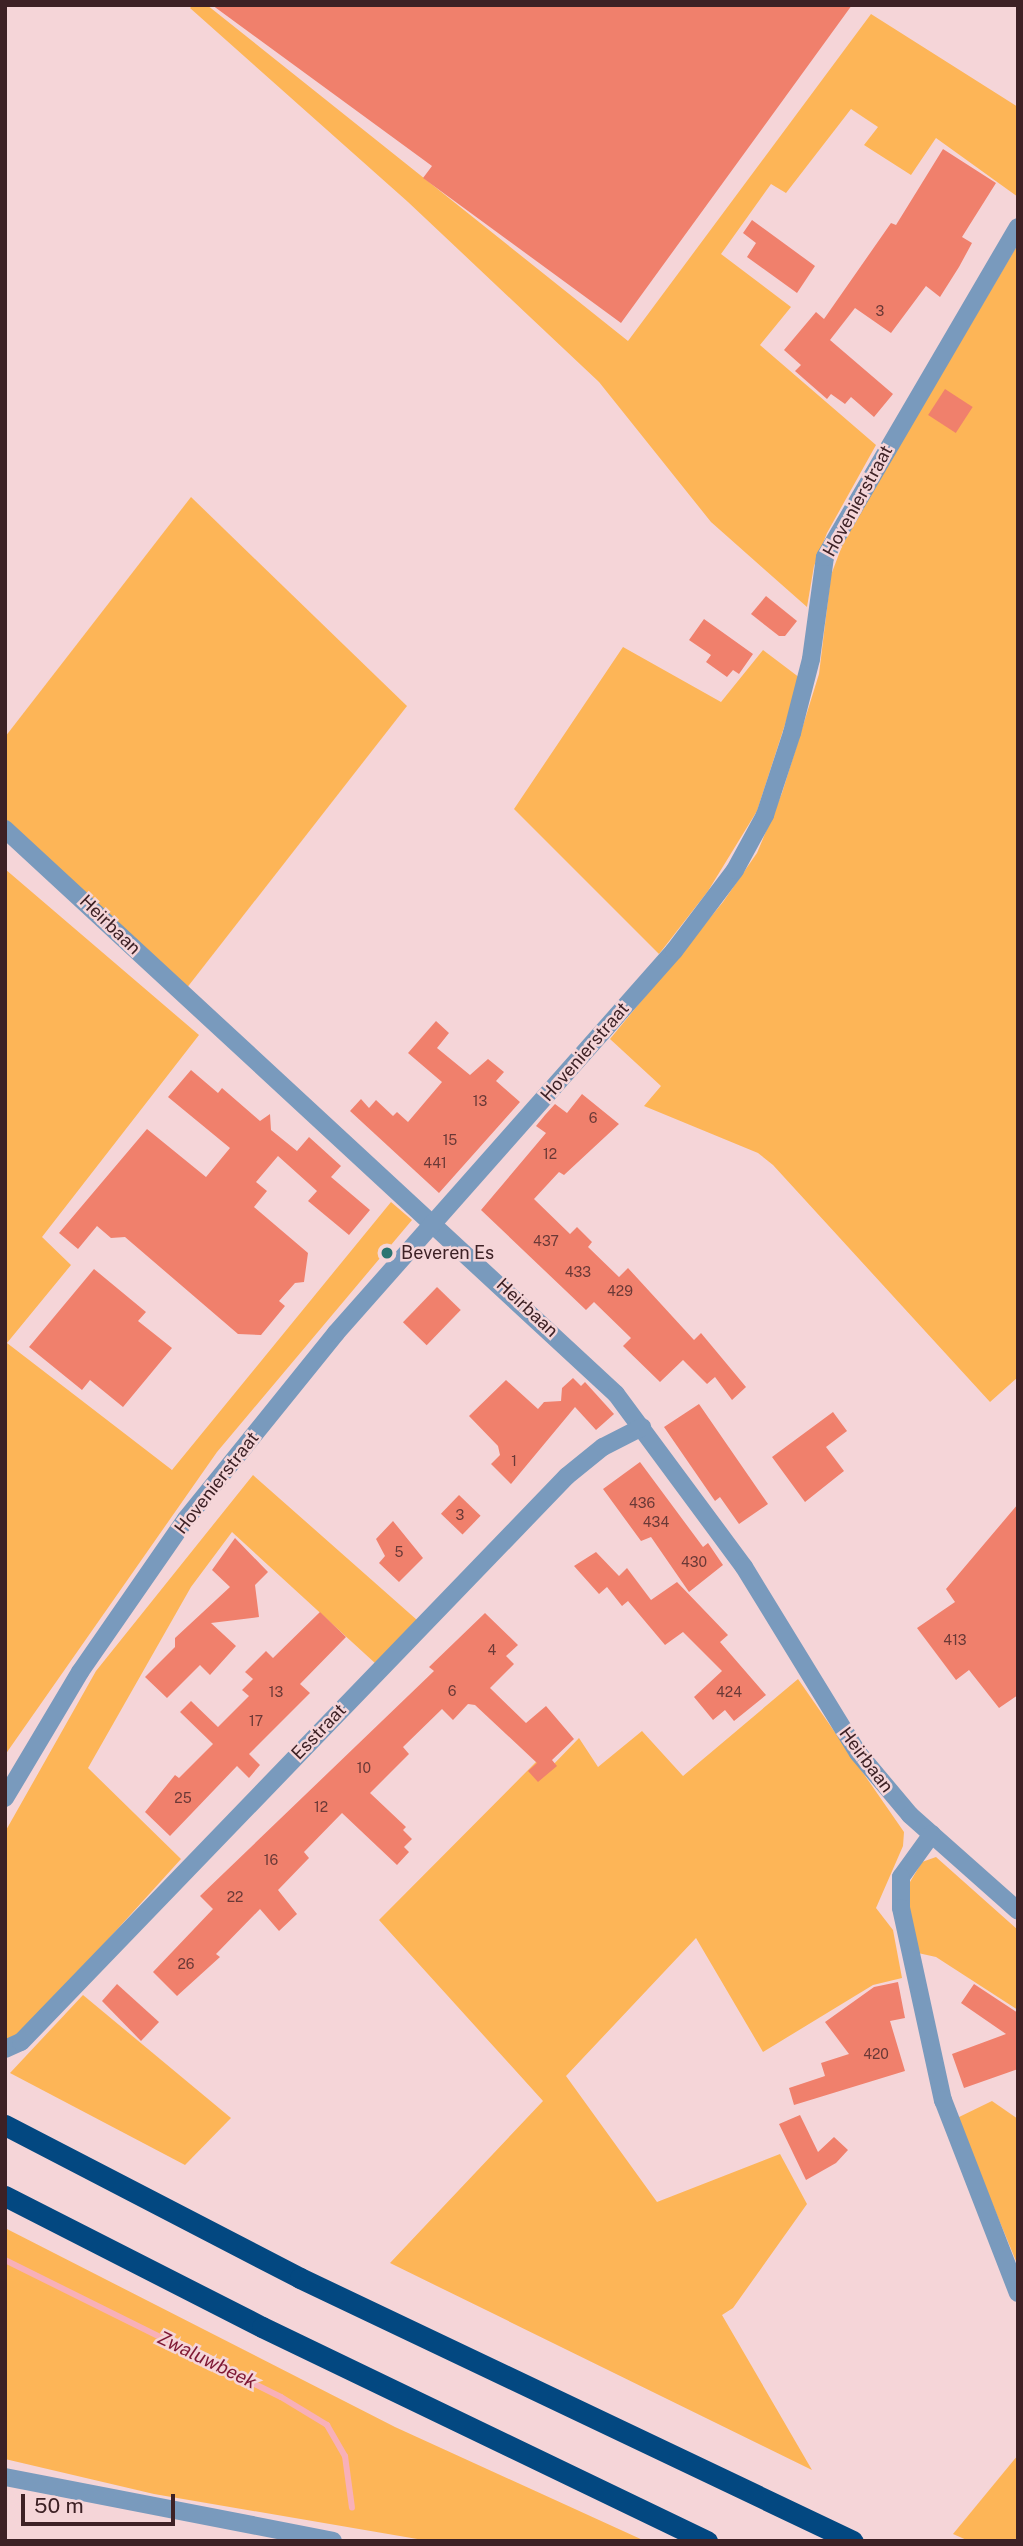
<!DOCTYPE html>
<style>
body{margin:0}
#map{position:relative;width:1023px;height:2546px;overflow:hidden;background:#f5d5d8;font-family:"Public Sans",sans-serif}
div>[style]{position:absolute}
.green>*{inset:0;background:#fdb557}
.stream>*{height:6px;margin:-3px;padding:0 3px;transform-origin:3px;border-radius:3px;background:#f8b0b8}
.building>*{inset:0;background:#f0806c;transform-origin:0 0}
.minor>*{height:18px;margin:-9px;padding:0 9px;transform-origin:9px;border-radius:9px;background:#799abd}
.highway>*{height:21px;margin:-10.5px;padding:0 10.5px;transform-origin:10.5px;border-radius:10.5px;background:#034881}
.dots>*{width:19px;height:19px;translate:-50% -50%;box-sizing:border-box;border:4px solid #f5d5d8;border-radius:50%}
span{translate:-50% -50%;white-space:nowrap;text-align:center;line-height:1.15;-webkit-text-stroke:5px #f5d5d8;paint-order:stroke}
.number-label{font-size:14px;color:#6a3937}
.number-label span{-webkit-text-stroke-width:0}
.street-label{font-size:18px;color:#3d2125}
.poi-label{font-size:18px;color:#3d2125}
.left{translate:0 -50%;text-align:left}
.water-label{font-size:19px;color:#7f1834;font-style:italic}
.frame{position:absolute;inset:0;border:7px solid #3d2125;pointer-events:none}
.scale{position:absolute;left:21px;top:2494px;width:154px;height:32px;box-sizing:border-box;border:4px solid #3d2125;border-top:0;padding-left:9px;font-size:21px;line-height:24px;white-space:nowrap;color:#3d2125;-webkit-text-stroke:5px #f5d5d8;paint-order:stroke}
</style>
<div id="map">
<div class="green">
<div style="clip-path:polygon(193px 5px,207px 5px,628px 341px,871px 14px,1018px 107px,1018px 197px,936px 138px,911px 175px,864px 145px,878px 127px,851px 109px,786px 193px,771px 184px,721px 254px,791px 307px,760px 345px,876px 445px,827px 533px,814px 566px,807px 607px,711px 522px,599px 382px,408px 202px,190px 8px)"></div>
<div style="clip-path:polygon(1018px 244px,1018px 1377px,990px 1402px,773px 1165px,758px 1153px,644px 1106px,661px 1086px,610px 1039px,723px 902px,757px 853px,782px 793px,819px 674px,831px 575px,845px 538px)"></div>
<div style="clip-path:polygon(191px 497px,407px 706px,186px 989px,5px 824px,5px 737px)"></div>
<div style="clip-path:polygon(623px 647px,721px 702px,763px 650px,800px 678px,757px 811px,708px 891px,659px 954px,514px 809px)"></div>
<div style="clip-path:polygon(5px 869px,199px 1035px,42px 1237px,71px 1265px,7px 1343px,172px 1470px,391px 1202px,412px 1220px,217px 1452px,5px 1755px)"></div>
<div style="clip-path:polygon(253px 1475px,417px 1620px,376px 1664px,232px 1532px,191px 1587px,88px 1768px,181px 1859px,15px 2042px,5px 2043px,5px 1832px,96px 1671px)"></div>
<div style="clip-path:polygon(798px 1679px,904px 1832px,903px 1846px,876px 1908px,893px 1930px,902px 1978px,873px 1985px,763px 2052px,696px 1938px,566px 2076px,657px 2202px,780px 2154px,807px 2204px,733px 2308px,722px 2315px,812px 2470px,390px 2263px,543px 2101px,379px 1920px,539px 1759px,550px 1768px,579px 1738px,598px 1767px,642px 1731px,683px 1776px)"></div>
<div style="clip-path:polygon(936px 1857px,1018px 1930px,1018px 2010px,936px 1957px,918px 1953px,910px 1916px,910px 1882px,922px 1862px)"></div>
<div style="clip-path:polygon(83px 1995px,231px 2118px,185px 2165px,10px 2073px)"></div>
<div style="clip-path:polygon(992px 2101px,1018px 2119px,1018px 2266px,957px 2118px)"></div>
<div style="clip-path:polygon(5px 2228px,395px 2427px,645px 2541px,429px 2541px,154px 2494px,5px 2459px)"></div>
<div style="clip-path:polygon(1018px 2455px,1018px 2541px,969px 2541px,953px 2534px)"></div>
</div>
<div class="stream">
<div style="left:5px;top:2260px;width:308px;rotate:26.4deg"></div>
<div style="left:281px;top:2397px;width:54px;rotate:31.3deg"></div>
<div style="left:327px;top:2425px;width:36px;rotate:60deg"></div>
<div style="left:345px;top:2456px;width:52px;rotate:82.3deg"></div>
</div>
<div class="building">
<div style="clip-path:polygon(212px 5px,852px 5px,621px 323px,423px 178px,432px 166px)"></div>
<div style="clip-path:polygon(943px 149px,996px 183px,962px 237px,972px 243px,959px 267px,940px 297px,926px 286px,891px 333px,855px 308px,830px 340px,893px 394px,874px 417px,851px 397px,845px 404px,831px 394px,827px 399px,795px 371px,801px 365px,784px 350px,816px 312px,824px 319px,891px 223px,896px 225px)"></div>
<div style="clip-path:polygon(752px 220px,815px 266px,797px 293px,747px 257px,756px 243px,743px 233px)"></div>
<div style="left:945px;top:389px;width:33px;height:31px;rotate:33deg"></div>
<div style="clip-path:polygon(766px 596px,797px 621px,785px 636px,779px 636px,751px 614px)"></div>
<div style="clip-path:polygon(704px 619px,753px 654px,739px 674px,733px 670px,727px 677px,706px 662px,711px 655px,689px 640px)"></div>
<div style="clip-path:polygon(436px 1021px,449px 1033px,437px 1048px,470px 1075px,488px 1059px,504px 1072px,496px 1081px,520px 1102px,439px 1193px,350px 1111px,361px 1099px,369px 1108px,376px 1100px,393px 1116px,397px 1112px,408px 1122px,442px 1082px,408px 1053px)"></div>
<div style="clip-path:polygon(191px 1070px,218px 1093px,222px 1088px,260px 1121px,270px 1114px,271px 1130px,297px 1151px,309px 1137px,341px 1166px,331px 1177px,370px 1210px,349px 1235px,308px 1201px,317px 1191px,278px 1156px,256px 1182px,267px 1191px,254px 1207px,308px 1253px,304px 1282px,295px 1283px,279px 1301px,285px 1306px,261px 1335px,238px 1334px,125px 1237px,111px 1238px,97px 1226px,78px 1249px,59px 1233px,147px 1129px,206px 1177px,230px 1148px,168px 1097px)"></div>
<div style="clip-path:polygon(582px 1094px,619px 1124px,564px 1175px,559px 1172px,534px 1199px,570px 1234px,577px 1227px,592px 1242px,588px 1247px,619px 1277px,628px 1268px,694px 1340px,701px 1333px,746px 1387px,732px 1400px,715px 1377px,707px 1384px,683px 1360px,660px 1382px,623px 1346px,631px 1338px,594px 1302px,586px 1310px,481px 1210px,546px 1133px,536px 1126px,545px 1115px,555px 1104px,567px 1113px)"></div>
<div style="clip-path:polygon(94px 1269px,146px 1312px,138px 1321px,172px 1348px,123px 1407px,90px 1380px,82px 1390px,29px 1347px)"></div>
<div style="left:437px;top:1287px;width:33px;height:49px;rotate:44deg"></div>
<div style="clip-path:polygon(573px 1378px,581px 1386px,585px 1382px,614px 1414px,596px 1430px,575px 1407px,511px 1484px,491px 1464px,500px 1455px,498px 1446px,469px 1416px,506px 1380px,538px 1409px,544px 1402px,561px 1401px,562px 1388px)"></div>
<div style="clip-path:polygon(699px 1404px,768px 1504px,739px 1524px,720px 1497px,715px 1501px,664px 1427px)"></div>
<div style="clip-path:polygon(833px 1412px,847px 1431px,826px 1447px,844px 1471px,805px 1502px,772px 1457px)"></div>
<div style="clip-path:polygon(640px 1462px,703px 1547px,708px 1543px,723px 1565px,689px 1592px,651px 1537px,641px 1541px,603px 1489px)"></div>
<div style="left:459px;top:1495px;width:30px;height:26px;rotate:44deg"></div>
<div style="clip-path:polygon(1018px 1504px,1018px 1695px,999px 1708px,969px 1670px,956px 1680px,917px 1628px,955px 1602px,946px 1589px)"></div>
<div style="clip-path:polygon(393px 1521px,423px 1558px,399px 1582px,379px 1563px,385px 1556px,376px 1539px)"></div>
<div style="clip-path:polygon(235px 1538px,268px 1572px,255px 1585px,259px 1617px,211px 1623px,236px 1646px,210px 1675px,200px 1665px,167px 1698px,145px 1677px,175px 1647px,175px 1638px,230px 1587px,212px 1570px)"></div>
<div style="clip-path:polygon(596px 1552px,619px 1576px,627px 1568px,651px 1600px,677px 1582px,728px 1635px,720px 1642px,766px 1695px,734px 1721px,725px 1710px,713px 1720px,694px 1697px,722px 1671px,683px 1632px,665px 1645px,628px 1601px,622px 1606px,607px 1587px,599px 1594px,574px 1566px)"></div>
<div style="clip-path:polygon(320px 1612px,346px 1637px,300px 1684px,310px 1693px,249px 1754px,260px 1765px,249px 1778px,237px 1766px,170px 1836px,145px 1812px,175px 1775px,179px 1778px,213px 1744px,180px 1712px,191px 1701px,218px 1727px,249px 1696px,242px 1690px,253px 1679px,245px 1672px,266px 1651px,273px 1658px)"></div>
<div style="clip-path:polygon(485px 1613px,518px 1645px,506px 1656px,514px 1664px,490px 1688px,526px 1723px,546px 1706px,574px 1739px,552px 1760px,557px 1766px,538px 1782px,528px 1771px,537px 1763px,475px 1705px,468px 1704px,453px 1720px,442px 1709px,403px 1747px,409px 1754px,370px 1793px,406px 1827px,403px 1830px,412px 1839px,404px 1847px,409px 1852px,397px 1865px,342px 1813px,304px 1852px,309px 1858px,278px 1890px,297px 1914px,279px 1931px,260px 1909px,216px 1954px,220px 1957px,177px 1996px,153px 1972px,213px 1909px,200px 1896px,434px 1671px,429px 1667px)"></div>
<div style="clip-path:polygon(898px 1982px,905px 2018px,890px 2021px,905px 2071px,794px 2105px,789px 2088px,825px 2076px,821px 2063px,849px 2054px,825px 2022px,874px 1987px)"></div>
<div style="clip-path:polygon(117px 1984px,159px 2022px,141px 2041px,102px 2001px)"></div>
<div style="clip-path:polygon(974px 1984px,1018px 2013px,1018px 2069px,964px 2088px,952px 2054px,1006px 2034px,961px 2003px)"></div>
<div style="clip-path:polygon(800px 2115px,818px 2152px,834px 2137px,848px 2150px,836px 2163px,806px 2180px,779px 2124px)"></div>
</div>
<div class="minor">
<div style="left:5px;top:829px;width:832px;rotate:42.76deg"></div>
<div style="left:616px;top:1394px;width:215px;rotate:53.5deg"></div>
<div style="left:744px;top:1567px;width:218px;rotate:58.5deg"></div>
<div style="left:858px;top:1753px;width:81px;rotate:50deg"></div>
<div style="left:910px;top:1815px;width:144px;rotate:41.6deg"></div>
<div style="left:5px;top:1798px;width:147px;rotate:-59.2deg"></div>
<div style="left:80px;top:1672px;width:186px;rotate:-55.3deg"></div>
<div style="left:186px;top:1519px;width:239px;rotate:-51.1deg"></div>
<div style="left:336px;top:1333px;width:510px;rotate:-48.5deg"></div>
<div style="left:674px;top:951px;width:101px;rotate:-53deg"></div>
<div style="left:735px;top:870px;width:63px;rotate:-61.4deg"></div>
<div style="left:765px;top:815px;width:86px;rotate:-71.8deg"></div>
<div style="left:792px;top:733px;width:76px;rotate:-75.6deg"></div>
<div style="left:811px;top:659px;width:103px;rotate:-82.2deg"></div>
<div style="left:825px;top:557px;width:382px;rotate:-59.7deg"></div>
<div style="left:932px;top:1834px;width:53px;rotate:125.8deg"></div>
<div style="left:901px;top:1877px;width:31px;rotate:90deg"></div>
<div style="left:901px;top:1908px;width:197px;rotate:77.7deg"></div>
<div style="left:943px;top:2100px;width:207px;rotate:68.8deg"></div>
<div style="left:5px;top:2049px;width:17px;rotate:-24deg"></div>
<div style="left:21px;top:2042px;width:786px;rotate:-46.03deg"></div>
<div style="left:567px;top:1476px;width:46px;rotate:-38.9deg"></div>
<div style="left:603px;top:1447px;width:44px;rotate:-27.1deg"></div>
<div style="left:5px;top:2477px;width:334px;rotate:11deg"></div>
</div>
<div class="highway">
<div style="left:5px;top:2125px;width:332px;rotate:27.4deg"></div>
<div style="left:300px;top:2278px;width:612px;rotate:25.44deg"></div>
<div style="left:5px;top:2196px;width:288px;rotate:27deg"></div>
<div style="left:262px;top:2327px;width:494px;rotate:25.7deg"></div>
</div>
<div class="dots">
<div style="left:387px;top:1253px;background:#2a7471"></div>
</div>
<div class="number-label">
<span style="left:880px;top:311px">3</span>
<span style="left:480px;top:1101px">13</span>
<span style="left:593px;top:1118px">6</span>
<span style="left:450px;top:1140px">15</span>
<span style="left:550px;top:1154px">12</span>
<span style="left:435px;top:1163px">441</span>
<span style="left:546px;top:1241px">437</span>
<span style="left:578px;top:1272px">433</span>
<span style="left:620px;top:1291px">429</span>
<span style="left:514px;top:1461px">1</span>
<span style="left:642px;top:1503px">436</span>
<span style="left:460px;top:1515px">3</span>
<span style="left:656px;top:1522px">434</span>
<span style="left:399px;top:1552px">5</span>
<span style="left:694px;top:1562px">430</span>
<span style="left:955px;top:1640px">413</span>
<span style="left:492px;top:1650px">4</span>
<span style="left:452px;top:1691px">6</span>
<span style="left:276px;top:1692px">13</span>
<span style="left:729px;top:1692px">424</span>
<span style="left:256px;top:1721px">17</span>
<span style="left:364px;top:1768px">10</span>
<span style="left:183px;top:1798px">25</span>
<span style="left:321px;top:1807px">12</span>
<span style="left:271px;top:1860px">16</span>
<span style="left:235px;top:1897px">22</span>
<span style="left:186px;top:1964px">26</span>
<span style="left:876px;top:2054px">420</span>
</div>
<div class="street-label">
<span style="left:858px;top:501px;rotate:-61deg">Hovenierstraat</span>
<span style="left:110px;top:925px;rotate:44deg">Heirbaan</span>
<span style="left:585px;top:1052px;rotate:-49deg">Hovenierstraat</span>
<span style="left:527px;top:1308px;rotate:43deg">Heirbaan</span>
<span style="left:217px;top:1483px;rotate:-52deg">Hovenierstraat</span>
<span style="left:319px;top:1732px;rotate:-46deg">Esstraat</span>
<span style="left:866px;top:1760px;rotate:53deg">Heirbaan</span>
</div>
<div class="poi-label">
<span class="left" style="left:401px;top:1253px">Beveren Es</span>
</div>
<div class="water-label">
<span style="left:207px;top:2360px;rotate:26deg">Zwaluwbeek</span>
</div>
<div class="frame"></div>
<div class="scale">50 m</div>
</div>
